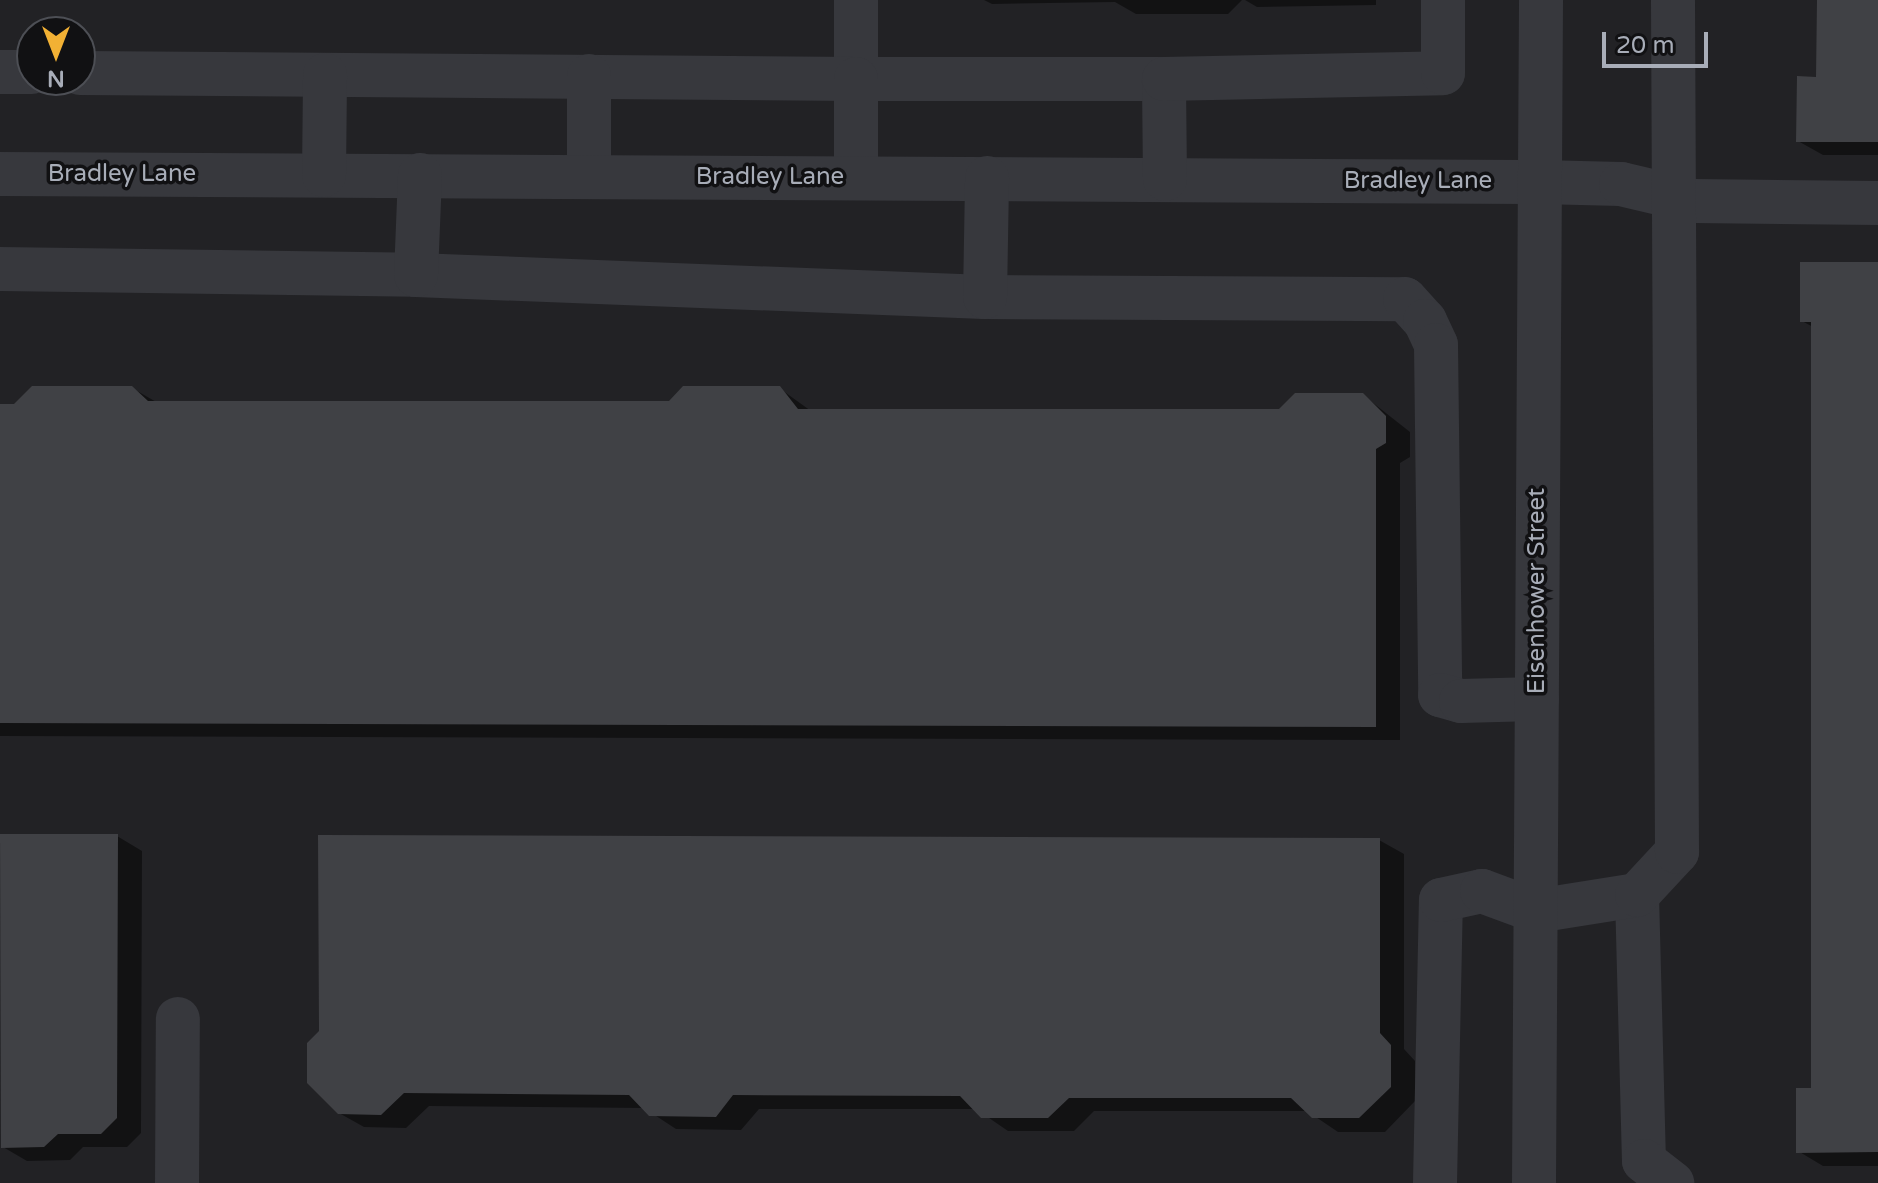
<!DOCTYPE html>
<style>
body{margin:0}
#map{position:relative;width:1878px;height:1183px;overflow:hidden;background:#161618;font-family:"Varela Round",sans-serif}
div>[style]{position:absolute}
.built>*{inset:0;background:#222225}
.shadow>*{inset:0;background:#0007}
.building>*{inset:0;background:#404145}
.minor>*{height:44px;margin:-22px;padding:0 22px;transform-origin:22px;border-radius:22px;background:#37383d}
span{translate:-50% -50%;white-space:nowrap;text-align:center;line-height:1.15;-webkit-text-stroke:7px #111113;paint-order:stroke}
.street-label{font-size:24px;color:#a8adb8}
.north{position:absolute;left:16px;top:16px;width:80px;height:80px;box-sizing:border-box;background:#111113;border:2px solid #4d4f55;border-radius:50%;rotate:180deg;font-size:22px;font-weight:700;line-height:32px;text-align:center;color:#a8adb8}
.north::after{content:'';display:block;margin:auto;width:28px;height:36px;background:#f2b134;clip-path:polygon(50% 0,100% 100%,50% 72%,0 100%)}
.scale{position:absolute;left:1602px;top:32px;width:106px;height:36px;box-sizing:border-box;border:4px solid #a8adb8;border-top:0;padding-left:10px;font-size:24px;line-height:28px;white-space:nowrap;color:#a8adb8;-webkit-text-stroke:6px #111113;paint-order:stroke}
</style>
<div id="map">
<div class="built">
<div style="clip-path:polygon(evenodd,0 0,1878px 0,1878px 1183px,0 1183px,0 0,32px 32px,80px 32px,80px 80px,32px 80px,32px 32px)"></div>
</div>
<div class="shadow">
<div style="clip-path:polygon(984px 0,1242px 0,1228px 14px,1136px 14px,1115px 2px,992px 4px)"></div>
<div style="clip-path:polygon(1245px 0,1376px 0,1376px 5px,1257px 7px)"></div>
<div style="clip-path:polygon(1819px 0,1878px 0,1878px 155px,1823px 155px,1798px 141px,1818px 79px)"></div>
<div style="clip-path:polygon(1878px 264px,1878px 1166px,1823px 1166px,1798px 1151px,1813px 1090px,1813px 327px,1802px 321px)"></div>
<div style="clip-path:polygon(132px 388px,158px 403px,670px 403px,779px 388px,811px 411px,1280px 411px,1363px 395px,1410px 432px,1410px 457px,1400px 463px,1400px 740px,0 736px,0 406px)"></div>
<div style="clip-path:polygon(0 836px,117px 836px,142px 851px,141px 1133px,127px 1147px,83px 1147px,70px 1160px,27px 1161px,3px 1147px)"></div>
<div style="clip-path:polygon(1379px 840px,1404px 854px,1404px 1049px,1415px 1061px,1415px 1101px,1385px 1132px,1338px 1132px,1307px 1111px,1094px 1111px,1074px 1131px,1008px 1131px,976px 1109px,759px 1109px,741px 1130px,676px 1129px,644px 1108px,429px 1106px,406px 1128px,364px 1127px,339px 1113px,309px 1082px)"></div>
</div>
<div class="building">
<div style="clip-path:polygon(1817px 0,1878px 0,1878px 142px,1796px 142px,1797px 76px,1816px 77px)"></div>
<div style="clip-path:polygon(1800px 262px,1878px 262px,1878px 1152px,1796px 1153px,1796px 1088px,1811px 1088px,1811px 322px,1800px 322px)"></div>
<div style="clip-path:polygon(32px 386px,132px 386px,148px 401px,669px 401px,683px 386px,780px 386px,798px 409px,1279px 409px,1295px 393px,1363px 393px,1386px 416px,1386px 443px,1376px 449px,1376px 727px,0 723px,0 404px,14px 404px)"></div>
<div style="clip-path:polygon(0 834px,118px 834px,117px 1118px,101px 1134px,58px 1134px,44px 1147px,1px 1148px)"></div>
<div style="clip-path:polygon(318px 835px,1380px 838px,1380px 1033px,1391px 1045px,1391px 1087px,1359px 1118px,1312px 1118px,1291px 1098px,1069px 1098px,1048px 1118px,981px 1118px,960px 1096px,733px 1095px,716px 1117px,649px 1116px,629px 1095px,404px 1093px,381px 1115px,338px 1114px,307px 1083px,307px 1043px,319px 1031px)"></div>
</div>
<div class="minor">
<div style="left:856px;top:0;width:79px;rotate:90deg"></div>
<div style="left:856px;top:79px;width:308px"></div>
<div style="left:0;top:72px;width:32px"></div>
<div style="left:80px;top:73px;width:776px;rotate:0.44deg"></div>
<div style="left:856px;top:79px;width:98px;rotate:90deg"></div>
<div style="left:589px;top:76px;width:100px;rotate:90deg"></div>
<div style="left:0;top:174px;width:1540px;rotate:0.3deg"></div>
<div style="left:1540px;top:182px;width:81px;rotate:1.4deg"></div>
<div style="left:1621px;top:184px;width:74px;rotate:13.3deg"></div>
<div style="left:1693px;top:201px;width:185px;rotate:0.6deg"></div>
<div style="left:324px;top:175px;width:100px;rotate:-89.4deg"></div>
<div style="left:1165px;top:179px;width:100px;rotate:-90.6deg"></div>
<div style="left:1164px;top:79px;width:279px;rotate:-1.2deg"></div>
<div style="left:1443px;top:73px;width:73px;rotate:-90deg"></div>
<div style="left:0;top:269px;width:416px;rotate:0.8deg"></div>
<div style="left:416px;top:275px;width:569px;rotate:2.21deg"></div>
<div style="left:985px;top:297px;width:420px;rotate:0.3deg"></div>
<div style="left:1405px;top:299px;width:30px;rotate:48deg"></div>
<div style="left:1425px;top:321px;width:26px;rotate:65deg"></div>
<div style="left:1436px;top:345px;width:350px;rotate:89.3deg"></div>
<div style="left:1440px;top:695px;width:22px;rotate:16deg"></div>
<div style="left:1461px;top:701px;width:76px;rotate:-1.5deg"></div>
<div style="left:416px;top:275px;width:100px;rotate:-87.7deg"></div>
<div style="left:985px;top:297px;width:119px;rotate:-89deg"></div>
<div style="left:1637px;top:895px;width:266px;rotate:88.5deg"></div>
<div style="left:1644px;top:1161px;width:36px;rotate:38deg"></div>
<div style="left:177px;top:1183px;width:164px;rotate:-89.7deg"></div>
<div style="left:1435px;top:1183px;width:283px;rotate:-88.8deg"></div>
<div style="left:1441px;top:900px;width:42px;rotate:-12.4deg"></div>
<div style="left:1482px;top:891px;width:58px;rotate:20.3deg"></div>
<div style="left:1536px;top:911px;width:102px;rotate:-9deg"></div>
<div style="left:1637px;top:895px;width:59px;rotate:-47.1deg"></div>
<div style="left:1677px;top:852px;width:852px;rotate:-90.27deg"></div>
<div style="left:1534px;top:1183px;width:1183px;rotate:-89.66deg"></div>
</div>
<div class="street-label">
<span style="left:122px;top:174px">Bradley Lane</span>
<span style="left:770px;top:177px">Bradley Lane</span>
<span style="left:1418px;top:181px">Bradley Lane</span>
<span style="left:1537px;top:591px;rotate:-90deg">Eisenhower Street</span>
</div>
<div class="north">N</div>
<div class="scale">20 m</div>
</div>
